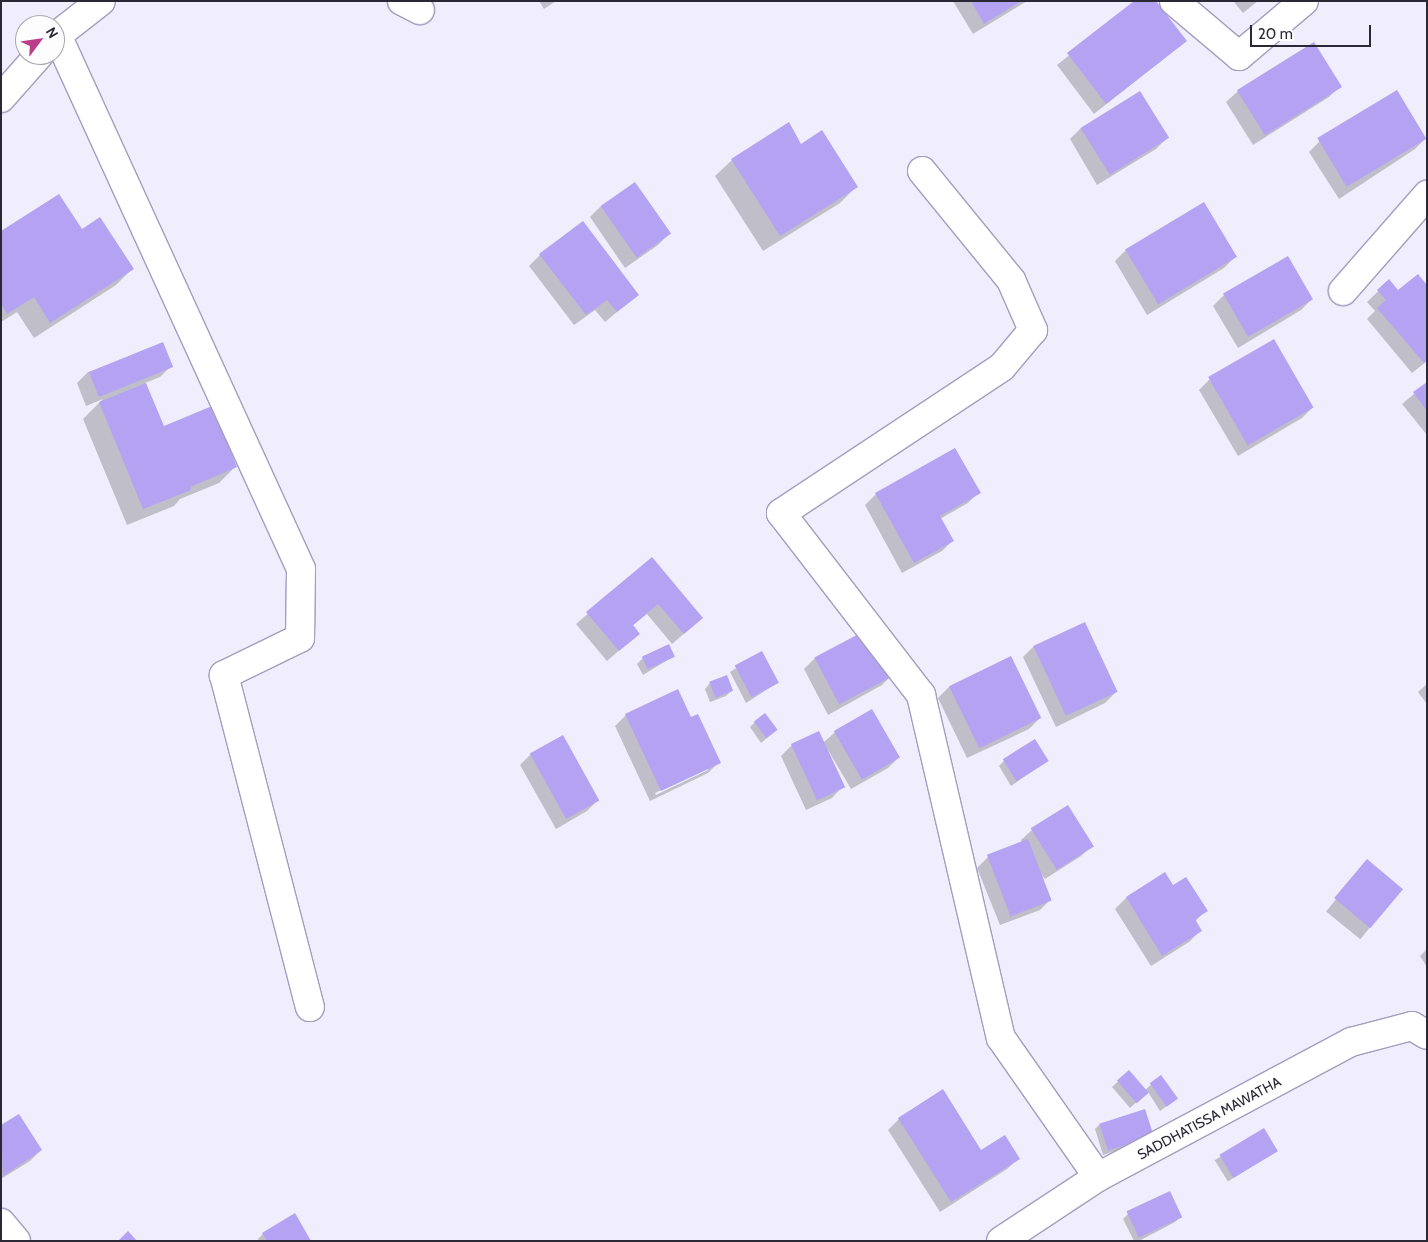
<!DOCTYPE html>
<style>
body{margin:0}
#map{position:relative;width:1428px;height:1242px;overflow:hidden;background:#f0eefc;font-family:Cabin,sans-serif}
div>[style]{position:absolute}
.shadow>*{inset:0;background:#0003;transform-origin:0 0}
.building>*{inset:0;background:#b4a2f3;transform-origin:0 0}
.roads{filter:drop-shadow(1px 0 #a39dbf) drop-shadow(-1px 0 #a39dbf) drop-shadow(0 1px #a39dbf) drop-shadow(0 -1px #a39dbf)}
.minor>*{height:28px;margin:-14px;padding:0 14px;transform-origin:14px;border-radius:14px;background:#fff}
span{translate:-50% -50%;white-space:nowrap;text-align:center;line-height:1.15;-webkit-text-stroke:4px #fdfdfd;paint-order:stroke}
.street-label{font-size:14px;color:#2b2836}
.frame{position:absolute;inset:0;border:2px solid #2b2836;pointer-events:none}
.north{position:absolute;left:15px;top:15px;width:50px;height:50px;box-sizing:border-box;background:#fdfdfd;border:1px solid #a9a8ad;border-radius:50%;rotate:59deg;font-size:14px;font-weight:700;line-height:20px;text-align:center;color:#2b2836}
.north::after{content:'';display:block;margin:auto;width:18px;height:22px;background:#bb3d8a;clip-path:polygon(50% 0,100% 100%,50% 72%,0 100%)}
.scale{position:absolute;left:1250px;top:25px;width:121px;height:22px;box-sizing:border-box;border:2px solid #2b2836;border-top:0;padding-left:6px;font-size:15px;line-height:18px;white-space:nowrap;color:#2b2836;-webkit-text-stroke:4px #fdfdfd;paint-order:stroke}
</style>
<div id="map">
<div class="shadow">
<div style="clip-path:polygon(539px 1px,556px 1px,544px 9px)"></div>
<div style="clip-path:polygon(953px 1px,1027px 1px,973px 34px)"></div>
<div style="clip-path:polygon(1136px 1px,1186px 41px,1094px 114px,1057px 65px)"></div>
<div style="clip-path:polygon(1233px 1px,1258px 1px,1243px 13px)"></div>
<div style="clip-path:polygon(1340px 86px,1329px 97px,1253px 145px,1226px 102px,1237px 92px)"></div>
<div style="clip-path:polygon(1081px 128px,1167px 138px,1156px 149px,1097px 185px,1070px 139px)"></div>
<div style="clip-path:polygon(1426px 138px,1415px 149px,1339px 199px,1309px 152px,1320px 141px)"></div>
<div style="clip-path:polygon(732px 160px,856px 187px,840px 203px,763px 251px,715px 176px)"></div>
<div style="clip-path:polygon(601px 206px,669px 234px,658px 245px,625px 268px,590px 217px)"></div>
<div style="clip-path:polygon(82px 231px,132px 269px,116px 285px,34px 338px,17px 312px,1px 322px,1px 232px)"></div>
<div style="clip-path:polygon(1126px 250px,1235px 257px,1224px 268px,1147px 315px,1115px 261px)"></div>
<div style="clip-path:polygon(540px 255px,637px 295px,605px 322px,595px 310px,574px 325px,529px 266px)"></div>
<div style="clip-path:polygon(1389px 281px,1398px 292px,1427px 286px,1427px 361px,1412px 373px,1367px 319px,1375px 311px,1367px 302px)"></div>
<div style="clip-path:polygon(1224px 295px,1312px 299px,1301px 310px,1238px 348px,1213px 306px)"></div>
<div style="clip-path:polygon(171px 366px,160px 377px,145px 383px,163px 428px,235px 467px,219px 483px,180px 499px,174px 506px,127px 525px,83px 419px,103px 399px,86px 406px,77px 383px,88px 372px)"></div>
<div style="clip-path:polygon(1210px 379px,1313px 407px,1302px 418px,1238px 456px,1199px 390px)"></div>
<div style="clip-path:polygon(1427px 383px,1427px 435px,1402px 404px)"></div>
<div style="clip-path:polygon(955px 449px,979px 492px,968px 503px,940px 519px,953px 540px,942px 551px,902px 573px,865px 505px,876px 494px)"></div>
<div style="clip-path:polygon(652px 558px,702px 618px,672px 644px,647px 614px,632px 626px,638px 634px,607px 661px,576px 624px)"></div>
<div style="clip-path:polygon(669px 646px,674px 656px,643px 675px,637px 664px,642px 659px)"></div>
<div style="clip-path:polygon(1034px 646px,1116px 692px,1105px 703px,1056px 727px,1023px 657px)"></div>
<div style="clip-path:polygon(761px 653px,777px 683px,746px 703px,730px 672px)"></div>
<div style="clip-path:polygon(815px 658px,893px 674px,882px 685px,828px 715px,804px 669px)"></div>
<div style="clip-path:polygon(1011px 658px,1040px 718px,1029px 729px,967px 758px,938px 698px,949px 687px)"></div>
<div style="clip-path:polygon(710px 683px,732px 690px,726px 696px,710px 702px,705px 689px)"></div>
<div style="clip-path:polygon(1427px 684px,1427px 704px,1418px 692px)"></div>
<div style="clip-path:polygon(evenodd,678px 691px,691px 719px,719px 762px,708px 773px,650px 801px,615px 726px,626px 715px,678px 691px,708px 767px,708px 770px,656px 795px,655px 793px,708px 767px)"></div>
<div style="clip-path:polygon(755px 722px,776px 730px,761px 743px,750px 727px)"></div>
<div style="clip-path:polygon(835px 732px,899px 757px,888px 768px,851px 789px,828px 750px,827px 751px,843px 786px,832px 798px,806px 810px,781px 756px,792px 745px,823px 743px)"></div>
<div style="clip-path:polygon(531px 754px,598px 800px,587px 811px,556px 829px,520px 765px)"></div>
<div style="clip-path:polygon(1004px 761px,1047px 761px,1011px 786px,999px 766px)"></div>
<div style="clip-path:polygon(1032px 830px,1092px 845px,1081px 856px,1045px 879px,1040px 873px,1051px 899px,1040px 910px,1000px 925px,977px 868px,988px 857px,1022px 843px,1021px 840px)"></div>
<div style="left:1367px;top:861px;width:44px;height:65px;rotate:39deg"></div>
<div style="clip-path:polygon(1165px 874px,1173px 886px,1206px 910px,1195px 922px,1200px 931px,1189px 942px,1151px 966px,1115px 909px,1126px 898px)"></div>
<div style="clip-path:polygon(1427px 949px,1427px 967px,1420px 956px)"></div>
<div style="clip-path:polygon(1129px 1072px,1145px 1090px,1161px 1076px,1171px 1103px,1160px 1111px,1148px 1092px,1130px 1108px,1112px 1087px)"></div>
<div style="clip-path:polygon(943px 1091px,981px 1152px,1018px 1159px,1007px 1169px,940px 1212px,888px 1130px,899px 1119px)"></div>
<div style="clip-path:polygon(1100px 1124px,1147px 1141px,1103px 1155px,1095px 1129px)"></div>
<div style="clip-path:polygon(1px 1127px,41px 1150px,30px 1161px,1px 1179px)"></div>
<div style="left:1263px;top:1130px;width:25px;height:57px;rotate:58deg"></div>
<div style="clip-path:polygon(1128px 1214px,1181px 1217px,1175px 1222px,1139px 1241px,1134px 1241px,1123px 1219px)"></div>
<div style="clip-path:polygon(263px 1234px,309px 1241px,259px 1241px,258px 1239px)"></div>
</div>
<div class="building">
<div style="clip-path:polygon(971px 1px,1021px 1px,984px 24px)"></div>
<div style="clip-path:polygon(1134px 1px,1156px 1px,1187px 41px,1106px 104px,1067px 53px)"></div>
<div style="left:1314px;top:42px;width:53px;height:91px;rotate:58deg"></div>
<div style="left:1397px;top:90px;width:57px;height:93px;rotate:59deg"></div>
<div style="left:1140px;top:91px;width:55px;height:70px;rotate:58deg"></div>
<div style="clip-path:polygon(789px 122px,801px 144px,822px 130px,858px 187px,780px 236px,731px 159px)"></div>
<div style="left:635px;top:182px;width:63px;height:42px;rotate:55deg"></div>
<div style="clip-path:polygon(59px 194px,82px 229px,100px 217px,134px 269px,50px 323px,34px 297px,7px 314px,1px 304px,1px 231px)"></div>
<div style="left:1204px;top:202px;width:64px;height:92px;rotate:59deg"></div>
<div style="clip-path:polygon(583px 221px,639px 295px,617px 312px,607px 300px,586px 315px,539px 254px)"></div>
<div style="left:1288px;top:256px;width:50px;height:75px;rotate:60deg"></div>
<div style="clip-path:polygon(1418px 274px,1427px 285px,1427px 360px,1424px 363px,1377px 308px,1386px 300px,1377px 290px,1389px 279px,1398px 290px)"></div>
<div style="left:1274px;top:339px;width:79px;height:76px;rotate:60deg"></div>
<div style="left:163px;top:342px;width:27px;height:80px;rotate:68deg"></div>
<div style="clip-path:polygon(1427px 382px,1427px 411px,1413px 392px)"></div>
<div style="clip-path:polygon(146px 383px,164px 426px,212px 406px,237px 467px,190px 487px,191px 490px,143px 509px,99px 402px)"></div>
<div style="clip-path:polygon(955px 448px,981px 493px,940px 516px,954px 541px,914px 563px,875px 493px)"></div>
<div style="clip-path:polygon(652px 557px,703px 618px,684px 634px,658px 604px,633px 625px,640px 634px,619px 651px,586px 612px)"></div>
<div style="left:1085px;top:622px;width:77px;height:57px;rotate:65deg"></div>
<div style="left:870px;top:628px;width:53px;height:63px;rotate:62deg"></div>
<div style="left:669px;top:644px;width:14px;height:30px;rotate:65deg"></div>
<div style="left:762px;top:651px;width:36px;height:31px;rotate:62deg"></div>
<div style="left:1011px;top:656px;width:69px;height:69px;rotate:64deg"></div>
<div style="left:727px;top:675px;width:17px;height:19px;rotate:69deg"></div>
<div style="clip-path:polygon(678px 689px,691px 717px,698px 714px,721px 763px,661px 791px,625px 714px)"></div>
<div style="left:872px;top:709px;width:56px;height:44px;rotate:60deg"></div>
<div style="left:765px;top:713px;width:21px;height:14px;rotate:53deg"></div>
<div style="left:819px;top:731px;width:62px;height:31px;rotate:65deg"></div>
<div style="left:563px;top:735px;width:75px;height:38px;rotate:61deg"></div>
<div style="left:1035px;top:739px;width:26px;height:38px;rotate:58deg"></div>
<div style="left:1068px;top:805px;width:49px;height:44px;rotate:58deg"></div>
<div style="left:1028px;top:839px;width:66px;height:44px;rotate:69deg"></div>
<div style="left:1367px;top:859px;width:47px;height:51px;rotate:40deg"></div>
<div style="clip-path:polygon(1165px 872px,1173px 885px,1186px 877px,1208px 911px,1195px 919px,1202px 931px,1162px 956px,1126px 897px)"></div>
<div style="left:1129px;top:1070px;width:30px;height:16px;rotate:49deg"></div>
<div style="left:1161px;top:1075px;width:29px;height:14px;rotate:54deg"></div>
<div style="clip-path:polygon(943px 1089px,981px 1150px,1005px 1135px,1020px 1159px,951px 1202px,898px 1118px)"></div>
<div style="left:1145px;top:1109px;width:28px;height:48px;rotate:72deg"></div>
<div style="clip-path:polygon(19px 1114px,42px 1150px,3px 1176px,1px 1125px)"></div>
<div style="left:1264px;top:1128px;width:27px;height:52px;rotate:59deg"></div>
<div style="left:1170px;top:1191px;width:29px;height:48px;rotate:65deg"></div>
<div style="clip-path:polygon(295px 1213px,311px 1241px,267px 1241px,262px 1233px)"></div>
<div style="clip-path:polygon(128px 1231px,137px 1241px,118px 1241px)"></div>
</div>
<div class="roads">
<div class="minor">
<div style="left:402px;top:1px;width:20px;rotate:27deg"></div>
<div style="left:1174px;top:1px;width:85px;rotate:40.2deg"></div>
<div style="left:1239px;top:56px;width:85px;rotate:-40.2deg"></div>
<div style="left:57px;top:35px;width:587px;rotate:65.44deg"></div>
<div style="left:301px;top:569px;width:69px;rotate:90.8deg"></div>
<div style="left:300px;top:638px;width:85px;rotate:154deg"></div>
<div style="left:224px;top:675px;width:343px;rotate:75.5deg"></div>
<div style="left:55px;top:37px;width:58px;rotate:-38deg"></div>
<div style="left:1px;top:98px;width:57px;rotate:-48.5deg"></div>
<div style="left:922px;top:171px;width:141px;rotate:50.8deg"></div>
<div style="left:1011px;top:280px;width:55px;rotate:66.3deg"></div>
<div style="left:1033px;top:330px;width:48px;rotate:130deg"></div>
<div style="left:1002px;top:367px;width:265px;rotate:146.5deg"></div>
<div style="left:781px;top:513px;width:230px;rotate:52.4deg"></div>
<div style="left:921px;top:695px;width:352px;rotate:76.9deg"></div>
<div style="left:1001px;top:1038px;width:169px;rotate:55.1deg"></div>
<div style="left:1343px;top:291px;width:128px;rotate:-48.8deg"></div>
<div style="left:1px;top:1223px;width:23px;rotate:50deg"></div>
<div style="left:1001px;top:1241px;width:116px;rotate:-33.4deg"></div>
<div style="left:1098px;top:1177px;width:287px;rotate:-28.1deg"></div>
<div style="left:1351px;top:1042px;width:63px;rotate:-14.7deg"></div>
<div style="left:1412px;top:1026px;width:17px;rotate:31deg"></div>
</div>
</div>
<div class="street-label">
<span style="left:1209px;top:1118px;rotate:-28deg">SADDHATISSA MAWATHA</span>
</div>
<div class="frame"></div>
<div class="north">N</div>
<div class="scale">20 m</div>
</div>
